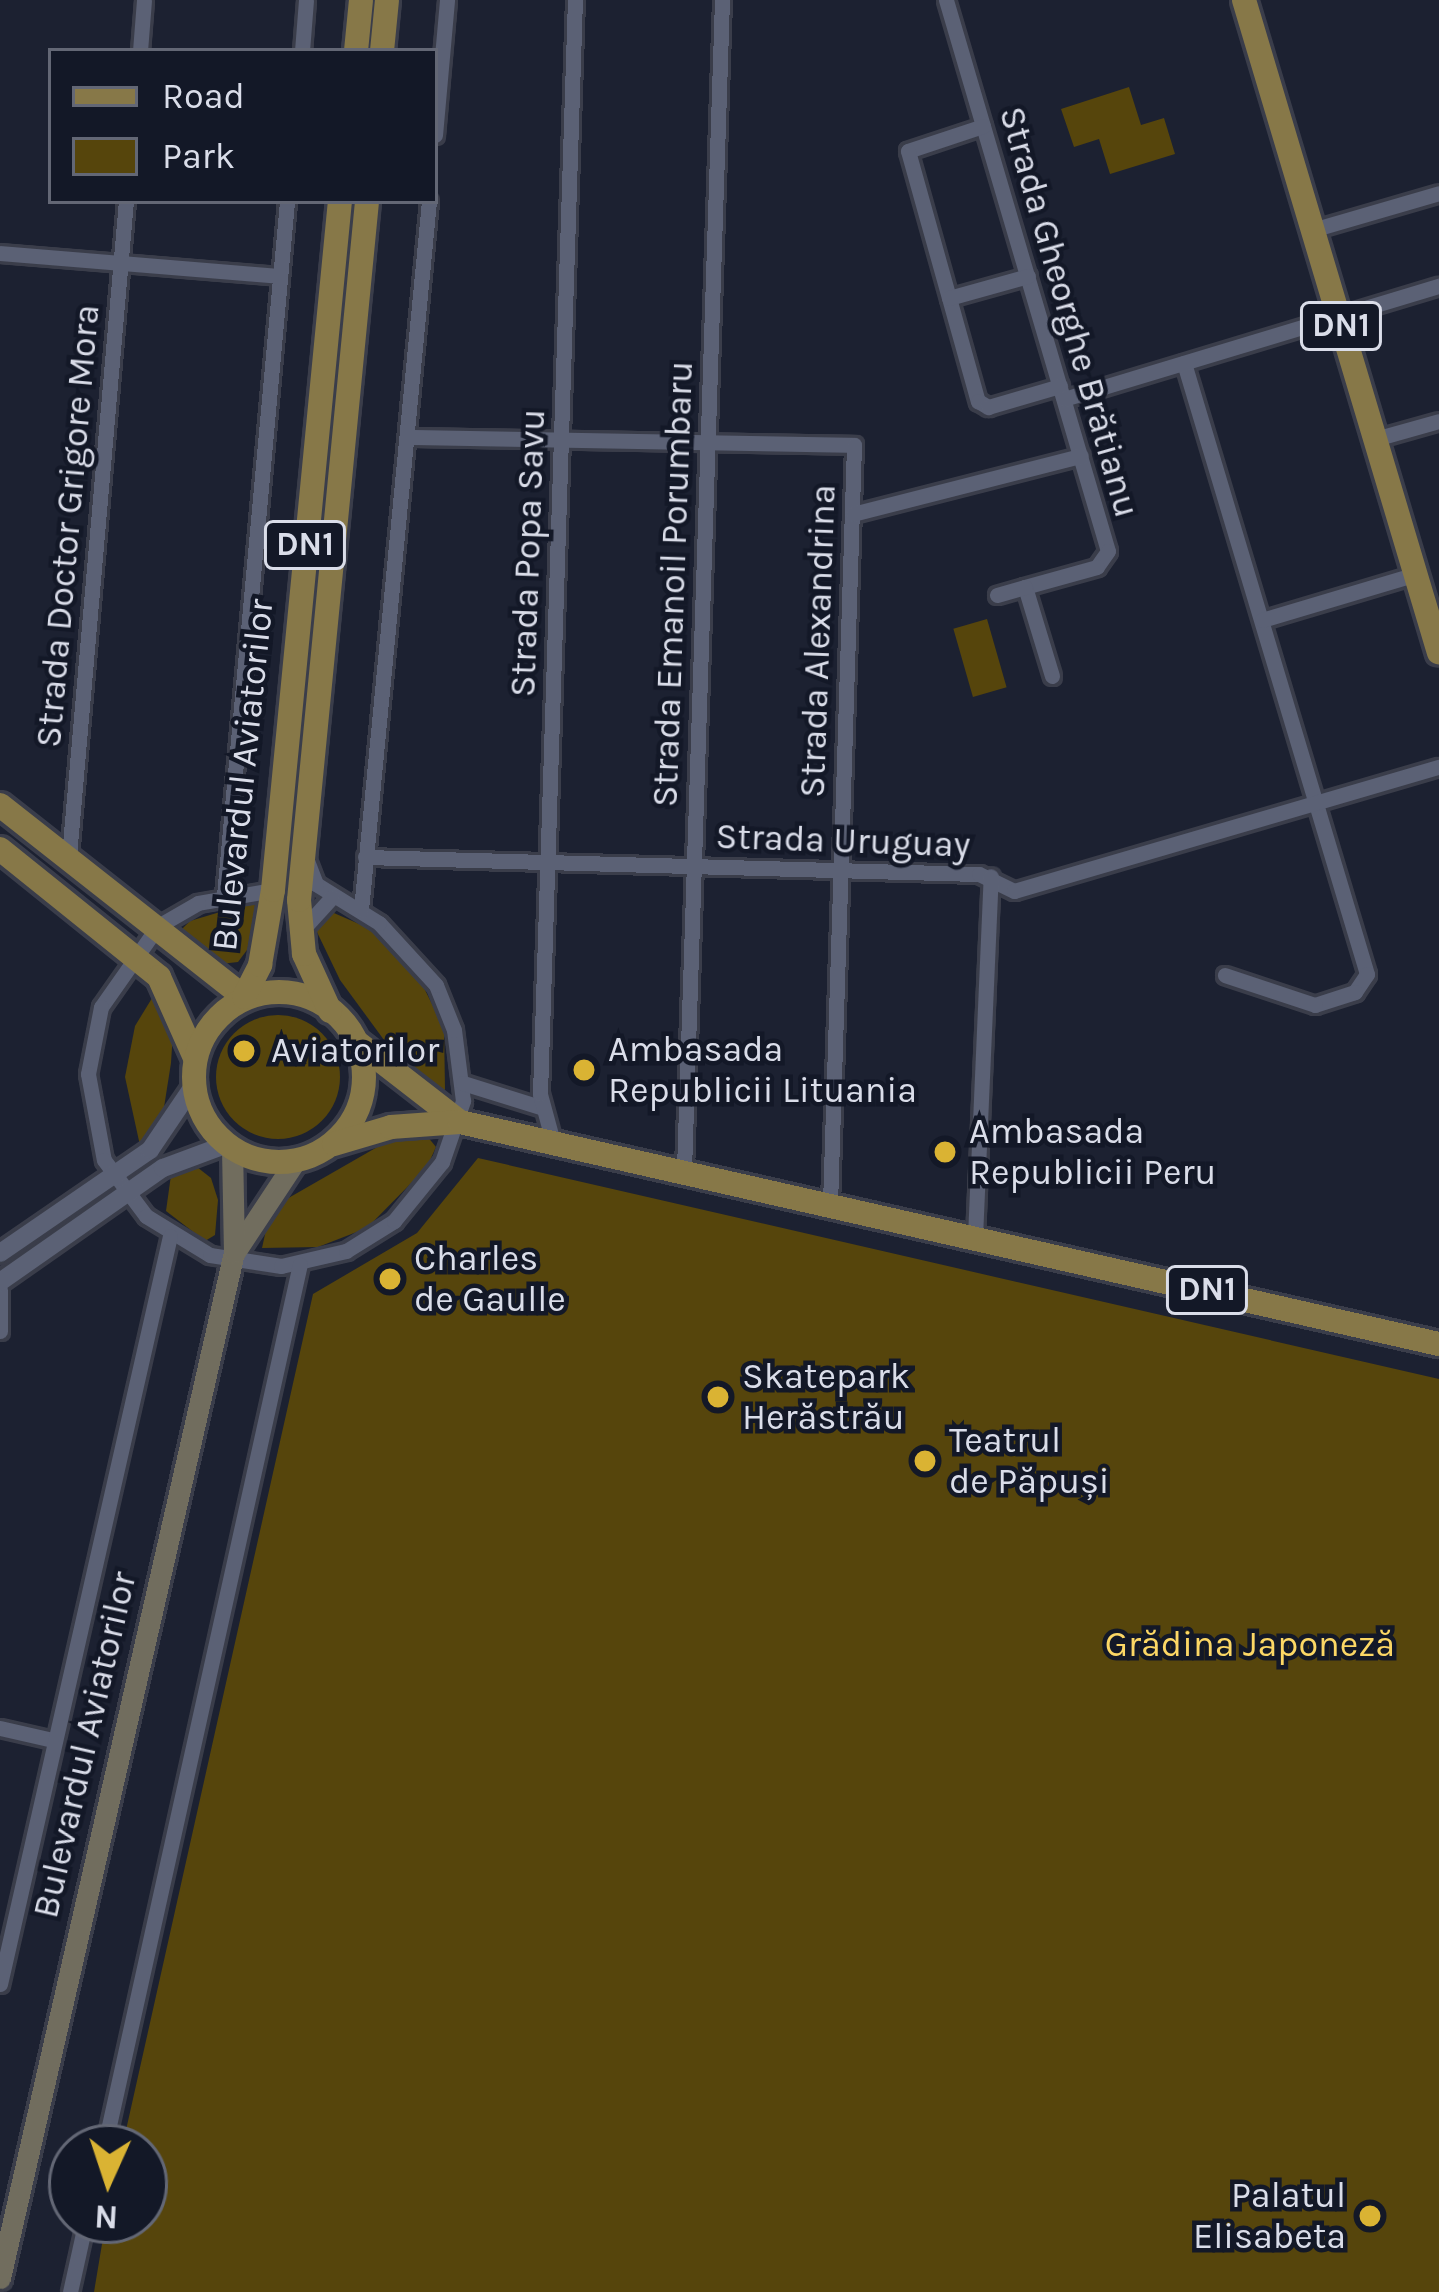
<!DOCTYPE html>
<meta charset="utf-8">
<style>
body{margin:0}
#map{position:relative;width:1439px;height:2292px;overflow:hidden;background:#1c2131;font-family:Karla,sans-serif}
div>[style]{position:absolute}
.green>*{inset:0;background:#56450c;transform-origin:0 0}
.round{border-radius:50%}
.roads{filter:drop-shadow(3px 0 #3a3d4a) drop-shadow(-3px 0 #3a3d4a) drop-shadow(0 3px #3a3d4a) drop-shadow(0 -3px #3a3d4a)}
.minor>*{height:15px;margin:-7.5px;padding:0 7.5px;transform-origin:7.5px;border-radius:7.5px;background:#5b6175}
.tertiary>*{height:18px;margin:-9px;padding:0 9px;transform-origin:9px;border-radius:9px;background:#5b6175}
.secondary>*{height:21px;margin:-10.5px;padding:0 10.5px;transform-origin:10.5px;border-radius:10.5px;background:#716d5e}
.primary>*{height:24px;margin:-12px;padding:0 12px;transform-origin:12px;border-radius:12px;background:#877848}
.primary>.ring{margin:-12px;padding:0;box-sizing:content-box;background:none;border:24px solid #877848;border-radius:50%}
.dots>*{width:33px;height:33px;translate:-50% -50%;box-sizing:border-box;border:6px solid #131827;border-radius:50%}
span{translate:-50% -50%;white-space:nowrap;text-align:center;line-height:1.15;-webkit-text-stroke:9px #131827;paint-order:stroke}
.shield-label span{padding:3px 9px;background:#131827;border:3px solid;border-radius:9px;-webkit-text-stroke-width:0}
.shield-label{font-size:33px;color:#dadde9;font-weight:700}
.street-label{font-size:36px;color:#dadde9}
.poi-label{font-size:36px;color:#dadde9}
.left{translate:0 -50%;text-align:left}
.right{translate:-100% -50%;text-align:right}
.park-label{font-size:36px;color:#fcd765}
.legend{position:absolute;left:48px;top:48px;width:390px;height:156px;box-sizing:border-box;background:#131827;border:3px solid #636775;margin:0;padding:15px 21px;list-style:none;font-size:36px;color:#dadde9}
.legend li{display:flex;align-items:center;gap:24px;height:60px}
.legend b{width:60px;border:3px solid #636775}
.north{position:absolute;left:48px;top:2124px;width:120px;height:120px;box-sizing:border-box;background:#131827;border:3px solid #636775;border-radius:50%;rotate:183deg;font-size:33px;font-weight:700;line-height:48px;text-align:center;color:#dadde9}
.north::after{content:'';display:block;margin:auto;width:42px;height:54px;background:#dab333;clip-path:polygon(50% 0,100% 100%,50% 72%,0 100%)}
</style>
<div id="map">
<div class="green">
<div style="clip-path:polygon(1129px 87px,1141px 125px,1164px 118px,1175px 154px,1110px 174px,1099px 139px,1074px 147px,1061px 109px)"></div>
<div style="left:987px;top:619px;width:71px;height:35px;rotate:74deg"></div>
<div style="clip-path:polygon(250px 903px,263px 906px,259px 934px,238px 962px,221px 964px,178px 933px,190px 921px)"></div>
<div style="clip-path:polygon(327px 910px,373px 930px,417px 974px,444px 1028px,445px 1090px,406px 1070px,340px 980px,316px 930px,315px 920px)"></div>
<div style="clip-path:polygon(157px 990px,173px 1031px,171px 1063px,162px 1120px,141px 1150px,125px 1077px,135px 1026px)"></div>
<div class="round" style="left:216px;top:1015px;width:124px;height:124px"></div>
<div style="clip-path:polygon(427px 1136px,436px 1147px,427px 1167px,367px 1228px,318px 1247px,262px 1248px,269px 1216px,285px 1200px,386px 1142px)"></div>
<div style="clip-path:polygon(478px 1158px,1439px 1379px,1439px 2292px,94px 2292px,106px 2220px,144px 2220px,144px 2148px,122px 2148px,313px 1294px,417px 1233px)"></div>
<div style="clip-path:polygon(197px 1167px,211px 1178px,218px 1200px,215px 1235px,205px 1241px,166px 1211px,171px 1175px)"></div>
</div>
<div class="roads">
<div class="minor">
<div style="left:946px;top:0;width:574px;rotate:73.62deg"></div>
<div style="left:1108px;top:551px;width:19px;rotate:125deg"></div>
<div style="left:1097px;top:567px;width:75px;rotate:164.5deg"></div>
<div style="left:1025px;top:587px;width:93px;rotate:73.1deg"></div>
<div style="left:140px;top:51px;width:51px;rotate:-85.5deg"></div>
<div style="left:302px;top:51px;width:51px;rotate:-85.5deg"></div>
<div style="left:983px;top:126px;width:79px;rotate:161.6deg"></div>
<div style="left:908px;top:151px;width:260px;rotate:74.4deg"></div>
<div style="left:978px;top:401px;width:12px;rotate:31deg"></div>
<div style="left:988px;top:407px;width:75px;rotate:-16.3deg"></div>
<div style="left:435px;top:135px;width:136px;rotate:-84.9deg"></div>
<div style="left:1312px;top:230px;width:132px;rotate:-16.2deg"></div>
<div style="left:0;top:253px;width:281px;rotate:4.7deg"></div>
<div style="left:949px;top:298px;width:82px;rotate:-15.6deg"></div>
<div style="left:1184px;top:363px;width:638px;rotate:73.33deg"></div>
<div style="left:1367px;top:974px;width:22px;rotate:124deg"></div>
<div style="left:1355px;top:992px;width:42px;rotate:162deg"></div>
<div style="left:1315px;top:1005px;width:95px;rotate:-161.6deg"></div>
<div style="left:1064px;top:399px;width:392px;rotate:-16.8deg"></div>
<div style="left:407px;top:437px;width:447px;rotate:1deg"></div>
<div style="left:854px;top:445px;width:758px;rotate:91.81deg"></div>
<div style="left:1375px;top:439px;width:66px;rotate:-15.7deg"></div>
<div style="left:853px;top:514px;width:235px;rotate:-14.3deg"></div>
<div style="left:997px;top:595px;width:29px;rotate:-16deg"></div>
<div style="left:1262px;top:620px;width:161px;rotate:-16.6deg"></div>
<div style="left:69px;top:856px;width:657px;rotate:-85.03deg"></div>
<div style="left:365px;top:857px;width:614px;rotate:1.59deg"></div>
<div style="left:979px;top:874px;width:39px;rotate:26deg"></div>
<div style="left:1014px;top:891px;width:443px;rotate:-16.3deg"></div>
<div style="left:273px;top:890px;width:76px;rotate:170.2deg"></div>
<div style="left:198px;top:903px;width:46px;rotate:150.1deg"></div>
<div style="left:158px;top:926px;width:99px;rotate:125.1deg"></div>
<div style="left:101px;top:1007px;width:68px;rotate:101deg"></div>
<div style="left:88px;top:1074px;width:87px;rotate:79.5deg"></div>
<div style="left:104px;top:1160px;width:70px;rotate:53.1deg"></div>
<div style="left:146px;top:1216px;width:75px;rotate:31.4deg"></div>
<div style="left:210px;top:1255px;width:72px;rotate:8.8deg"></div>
<div style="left:281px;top:1266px;width:67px;rotate:-13deg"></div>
<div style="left:346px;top:1251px;width:57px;rotate:-32deg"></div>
<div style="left:394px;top:1221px;width:76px;rotate:-50.9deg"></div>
<div style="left:442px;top:1162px;width:65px;rotate:-71deg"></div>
<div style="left:463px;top:1101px;width:72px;rotate:-97.2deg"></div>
<div style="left:454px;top:1030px;width:48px;rotate:-111.8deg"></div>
<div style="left:436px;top:985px;width:84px;rotate:-132.6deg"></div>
<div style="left:379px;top:923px;width:74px;rotate:-148.2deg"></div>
<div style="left:316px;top:884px;width:25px;rotate:-111deg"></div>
<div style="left:224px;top:895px;width:697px;rotate:-84.81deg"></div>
<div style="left:361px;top:910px;width:712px;rotate:-84.52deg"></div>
<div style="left:303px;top:929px;width:43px;rotate:-47.8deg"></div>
<div style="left:463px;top:1083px;width:81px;rotate:17.3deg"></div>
<div style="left:553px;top:1142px;width:50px;rotate:-105.2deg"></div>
<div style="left:540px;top:1094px;width:1095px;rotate:-88.17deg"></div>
<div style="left:684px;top:1170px;width:1171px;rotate:-88.14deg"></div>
<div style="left:975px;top:1237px;width:361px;rotate:-87.5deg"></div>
<div style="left:0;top:1290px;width:41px;rotate:90deg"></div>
<div style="left:0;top:1728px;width:54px;rotate:12.8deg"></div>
<div style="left:0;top:1984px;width:767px;rotate:-77.2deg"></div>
<div style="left:104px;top:2148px;width:905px;rotate:-77.5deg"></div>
<div style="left:70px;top:2292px;width:74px;rotate:-77.5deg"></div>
</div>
<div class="tertiary">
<div style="left:0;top:1253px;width:182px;rotate:-34.5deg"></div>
<div style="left:150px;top:1150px;width:78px;rotate:-55.9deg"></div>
<div style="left:0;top:1282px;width:199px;rotate:-35deg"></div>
<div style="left:163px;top:1168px;width:66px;rotate:-20.4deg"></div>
</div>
<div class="secondary">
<div style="left:235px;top:1252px;width:110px;rotate:-56.5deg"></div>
<div style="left:0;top:2278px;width:1052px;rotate:-77.15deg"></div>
<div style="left:234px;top:1252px;width:102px;rotate:-91.1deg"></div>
</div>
<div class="primary">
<div style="left:1244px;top:0;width:681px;rotate:73.37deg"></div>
<div style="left:356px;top:51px;width:51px;rotate:-84.4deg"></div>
<div style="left:382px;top:51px;width:51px;rotate:-84.4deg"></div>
<div style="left:0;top:805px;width:310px;rotate:38.2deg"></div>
<div style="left:0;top:849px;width:204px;rotate:38.8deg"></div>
<div style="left:159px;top:977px;width:89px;rotate:66deg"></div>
<div class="ring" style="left:194px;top:992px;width:146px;height:146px"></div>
<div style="left:244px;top:997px;width:36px;rotate:-63deg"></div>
<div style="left:260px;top:965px;width:76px;rotate:-80.2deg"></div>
<div style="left:273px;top:890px;width:692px;rotate:-84.45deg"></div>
<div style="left:330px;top:1011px;width:63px;rotate:-114.5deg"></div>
<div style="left:304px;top:954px;width:54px;rotate:-95.3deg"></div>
<div style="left:299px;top:900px;width:702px;rotate:-84.44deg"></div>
<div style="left:358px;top:1043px;width:129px;rotate:37.8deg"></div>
<div style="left:334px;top:1144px;width:59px;rotate:-16.6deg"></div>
<div style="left:391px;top:1127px;width:69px;rotate:-4.1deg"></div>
<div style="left:460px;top:1122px;width:1004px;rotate:12.78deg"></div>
</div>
</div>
<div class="dots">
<div style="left:244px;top:1051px;background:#dab333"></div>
<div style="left:584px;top:1070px;background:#dab333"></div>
<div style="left:945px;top:1152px;background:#dab333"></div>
<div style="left:390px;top:1279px;background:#dab333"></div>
<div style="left:718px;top:1397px;background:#dab333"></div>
<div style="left:925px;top:1461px;background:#dab333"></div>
<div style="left:1370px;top:2216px;background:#dab333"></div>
</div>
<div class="shield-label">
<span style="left:1341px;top:326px">DN1</span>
<span style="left:305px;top:545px">DN1</span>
<span style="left:1207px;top:1290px">DN1</span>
</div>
<div class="street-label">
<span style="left:1069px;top:312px;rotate:74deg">Strada Gheorghe Brătianu</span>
<span style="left:68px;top:526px;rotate:-85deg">Strada Doctor Grigore Mora</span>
<span style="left:528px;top:553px;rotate:-88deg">Strada Popa Savu</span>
<span style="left:673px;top:584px;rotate:-88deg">Strada Emanoil Porumbaru</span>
<span style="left:818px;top:641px;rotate:-88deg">Strada Alexandrina</span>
<span style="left:243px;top:775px;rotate:-84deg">Bulevardul Aviatorilor</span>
<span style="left:843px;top:841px;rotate:2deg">Strada Uruguay</span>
<span style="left:85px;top:1745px;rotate:-77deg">Bulevardul Aviatorilor</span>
</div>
<div class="poi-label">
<span class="left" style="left:608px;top:1070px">Ambasada<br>Republicii Lituania</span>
<span class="left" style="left:271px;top:1051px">Aviatorilor</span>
<span class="left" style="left:969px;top:1152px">Ambasada<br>Republicii Peru</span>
<span class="left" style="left:414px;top:1279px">Charles<br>de Gaulle</span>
<span class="left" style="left:742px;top:1397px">Skatepark<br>Herăstrău</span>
<span class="left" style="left:949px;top:1461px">Teatrul<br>de Păpuși</span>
<span class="right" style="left:1346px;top:2216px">Palatul<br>Elisabeta</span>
</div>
<div class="park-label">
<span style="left:1250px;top:1645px">Grădina Japoneză</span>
</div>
<ul class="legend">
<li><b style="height:15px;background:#877848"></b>Road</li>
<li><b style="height:33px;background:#56450c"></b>Park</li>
</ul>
<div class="north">N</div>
</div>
